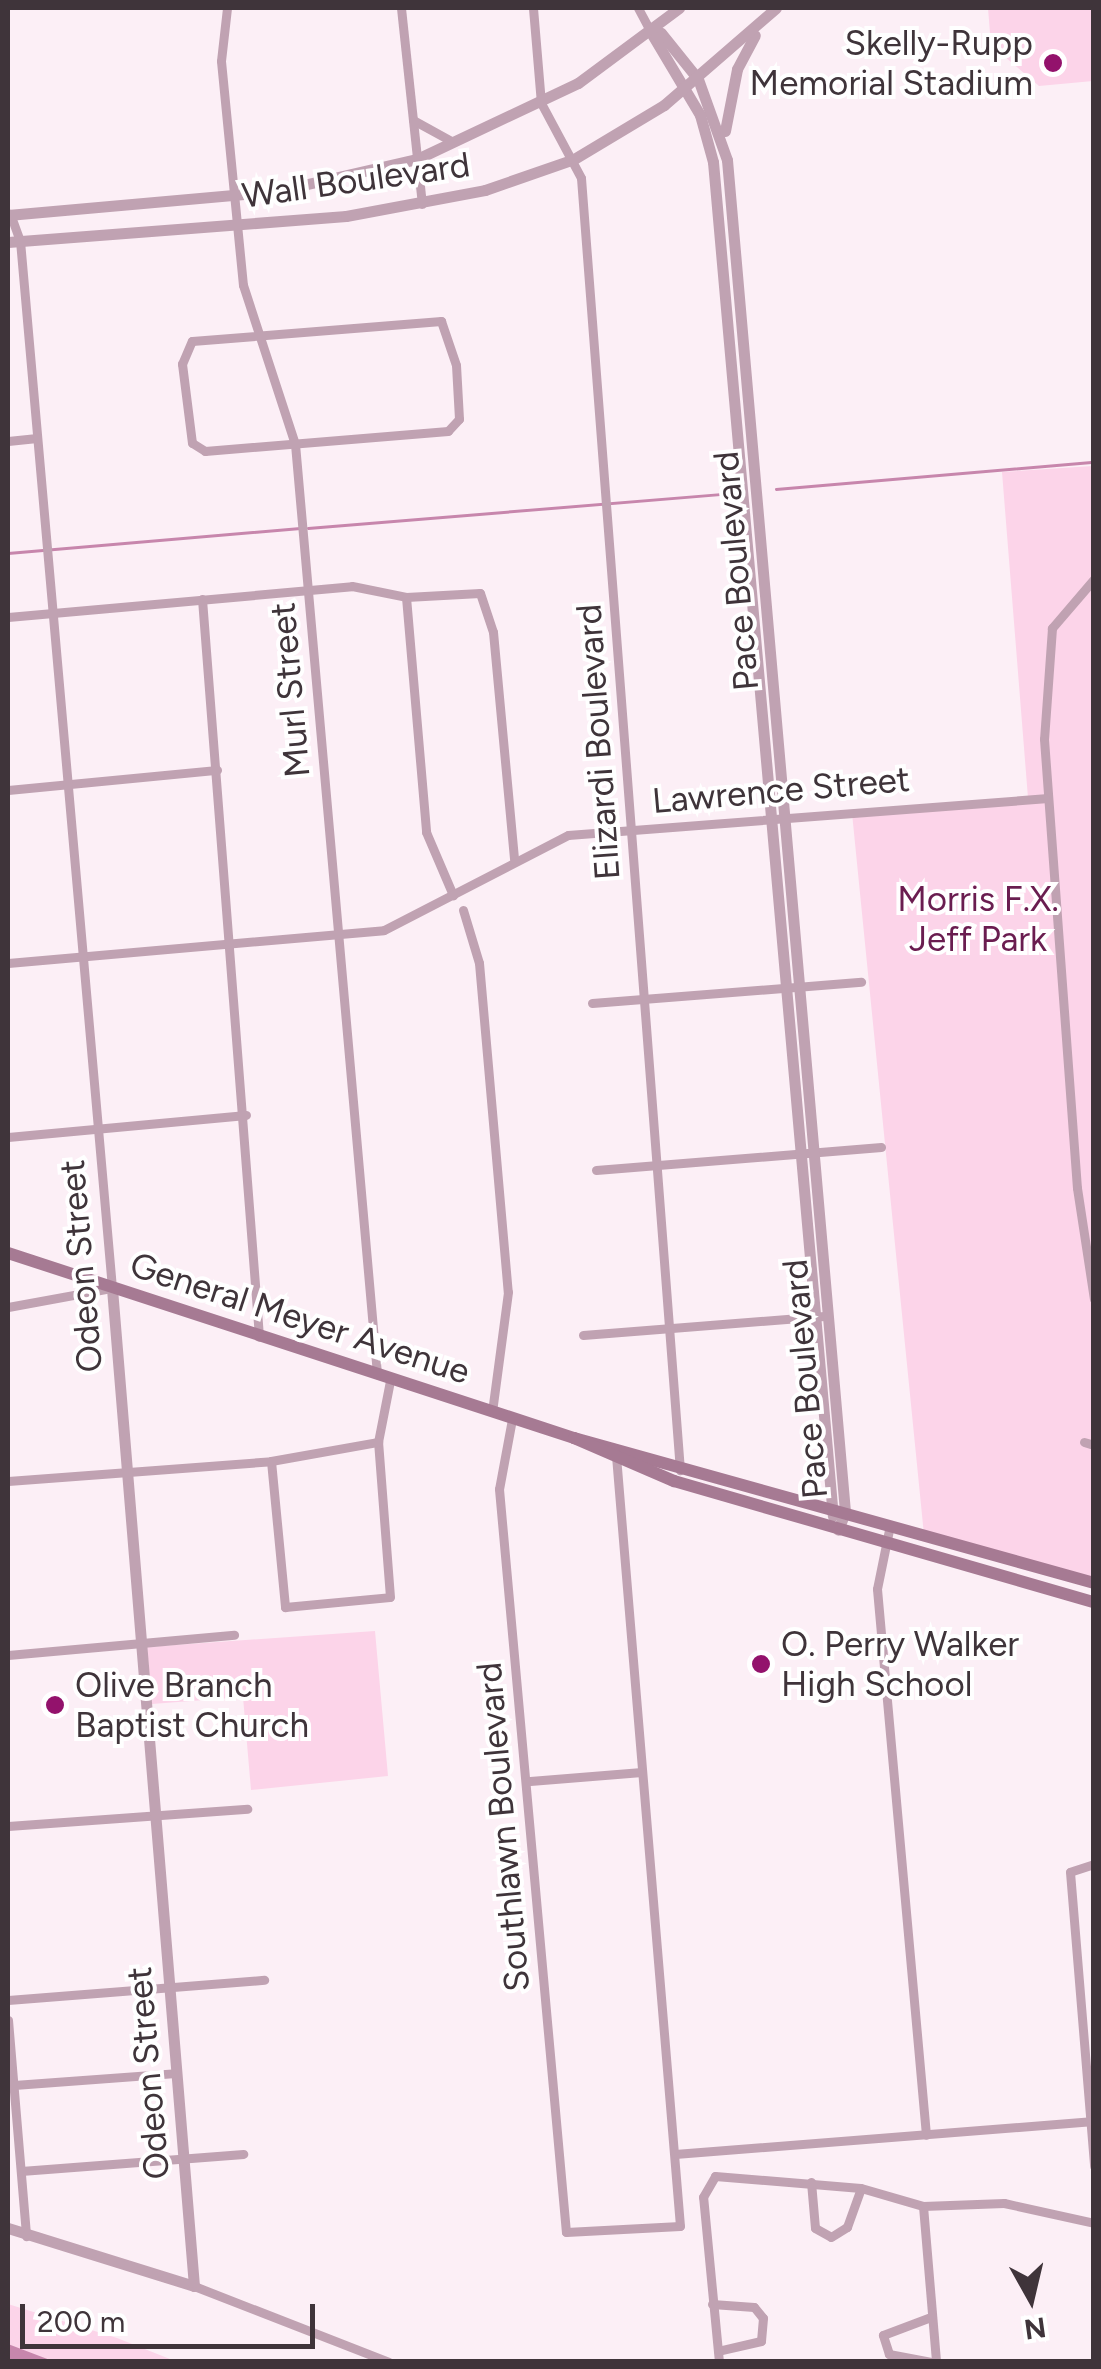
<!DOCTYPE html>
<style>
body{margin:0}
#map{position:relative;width:1101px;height:2369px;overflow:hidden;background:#fceff6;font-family:Figtree,sans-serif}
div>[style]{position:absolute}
.green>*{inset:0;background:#fcd4e9}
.water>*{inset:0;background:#c786ac}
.stream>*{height:2.5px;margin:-1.25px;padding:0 1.25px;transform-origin:1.25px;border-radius:1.25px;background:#c786ac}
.minor>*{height:9px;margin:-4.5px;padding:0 4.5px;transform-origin:4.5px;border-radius:4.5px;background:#c0a2b2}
.tertiary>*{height:11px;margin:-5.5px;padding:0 5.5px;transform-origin:5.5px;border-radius:5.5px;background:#c0a2b2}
.secondary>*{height:12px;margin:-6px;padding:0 6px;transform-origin:6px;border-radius:6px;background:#a67a93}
.dots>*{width:28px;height:28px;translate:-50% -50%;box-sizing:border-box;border:5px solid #fff;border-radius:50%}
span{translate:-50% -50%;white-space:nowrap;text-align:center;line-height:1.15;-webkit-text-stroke:8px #fff;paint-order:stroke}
.poi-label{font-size:35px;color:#3f343a}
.right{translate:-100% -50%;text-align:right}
.left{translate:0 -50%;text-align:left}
.street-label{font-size:35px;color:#3f343a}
.park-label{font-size:35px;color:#6a1d50}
.frame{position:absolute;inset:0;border:10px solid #3f343a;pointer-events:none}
.north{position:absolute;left:981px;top:2249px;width:100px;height:100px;-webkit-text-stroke:8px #fff;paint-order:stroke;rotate:172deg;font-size:28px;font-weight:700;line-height:40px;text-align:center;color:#3f343a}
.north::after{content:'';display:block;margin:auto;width:35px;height:45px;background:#3f343a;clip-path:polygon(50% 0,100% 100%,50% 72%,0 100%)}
.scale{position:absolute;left:20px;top:2304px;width:295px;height:45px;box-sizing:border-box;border:5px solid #3f343a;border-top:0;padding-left:12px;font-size:30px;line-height:35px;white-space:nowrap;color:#3f343a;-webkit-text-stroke:8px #fff;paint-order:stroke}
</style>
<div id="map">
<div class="green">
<div style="clip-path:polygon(988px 8px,1093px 8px,1093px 81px,1039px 86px,991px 45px)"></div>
<div style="clip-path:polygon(1093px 466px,1093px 1580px,924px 1535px,852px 813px,1028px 798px,1002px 472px)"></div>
<div style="clip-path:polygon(375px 1631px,388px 1776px,251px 1790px,243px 1697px,152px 1704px,147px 1647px)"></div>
<div style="clip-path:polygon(8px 2304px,117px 2338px,175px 2361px,44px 2361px,8px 2347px)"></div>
</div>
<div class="water">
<div style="clip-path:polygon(8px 2344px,50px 2360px,55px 2361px,8px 2361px)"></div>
</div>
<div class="stream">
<div style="left:776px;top:489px;width:319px;rotate:-4.9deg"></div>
<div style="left:308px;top:528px;width:419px;rotate:-4.7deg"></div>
<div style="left:8px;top:553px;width:293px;rotate:-4.9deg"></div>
</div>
<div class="minor">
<div style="left:227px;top:8px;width:53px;rotate:96.5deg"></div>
<div style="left:221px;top:61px;width:225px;rotate:84.4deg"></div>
<div style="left:243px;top:285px;width:167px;rotate:71.9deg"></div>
<div style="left:295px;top:444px;width:934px;rotate:84.96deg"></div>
<div style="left:401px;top:8px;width:197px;rotate:83.9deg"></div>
<div style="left:533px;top:8px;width:95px;rotate:85.2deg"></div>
<div style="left:541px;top:103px;width:85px;rotate:61.9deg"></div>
<div style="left:581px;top:178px;width:1296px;rotate:85.62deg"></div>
<div style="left:638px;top:8px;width:26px;rotate:62deg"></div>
<div style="left:413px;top:120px;width:46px;rotate:28.8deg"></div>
<div style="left:441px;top:321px;width:46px;rotate:71.2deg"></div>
<div style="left:456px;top:365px;width:54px;rotate:86.8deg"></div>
<div style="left:459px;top:419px;width:16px;rotate:133deg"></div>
<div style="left:448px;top:431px;width:244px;rotate:175.3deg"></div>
<div style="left:205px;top:451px;width:15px;rotate:-148deg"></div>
<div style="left:192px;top:443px;width:80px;rotate:-97.2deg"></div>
<div style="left:182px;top:364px;width:25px;rotate:-67deg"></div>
<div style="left:192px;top:341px;width:250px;rotate:-4.6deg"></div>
<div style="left:8px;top:441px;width:29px;rotate:-6deg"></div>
<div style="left:1094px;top:579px;width:65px;rotate:130.6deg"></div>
<div style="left:1052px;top:628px;width:111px;rotate:94.1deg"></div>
<div style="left:1044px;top:739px;width:450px;rotate:85.8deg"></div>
<div style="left:1077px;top:1188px;width:112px;rotate:81.3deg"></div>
<div style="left:406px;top:597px;width:236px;rotate:85.1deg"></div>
<div style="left:426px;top:832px;width:69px;rotate:66.8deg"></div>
<div style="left:202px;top:599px;width:740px;rotate:85.58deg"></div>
<div style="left:8px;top:617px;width:345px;rotate:-5.1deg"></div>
<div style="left:352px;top:586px;width:55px;rotate:11.5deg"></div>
<div style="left:406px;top:597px;width:74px;rotate:-3.1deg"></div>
<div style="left:480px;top:593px;width:41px;rotate:71.6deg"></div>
<div style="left:493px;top:632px;width:228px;rotate:84.7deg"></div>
<div style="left:8px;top:790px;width:210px;rotate:-5.5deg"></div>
<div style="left:463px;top:910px;width:55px;rotate:73.2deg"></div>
<div style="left:479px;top:963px;width:330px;rotate:85deg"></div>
<div style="left:508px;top:1292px;width:121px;rotate:97.6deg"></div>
<div style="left:8px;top:963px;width:377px;rotate:-5deg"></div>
<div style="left:384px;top:930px;width:207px;rotate:-27.3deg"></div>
<div style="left:568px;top:835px;width:478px;rotate:-4.4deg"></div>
<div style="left:592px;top:1003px;width:270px;rotate:-4.5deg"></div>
<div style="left:8px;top:1137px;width:239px;rotate:-5.3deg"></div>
<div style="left:596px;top:1170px;width:286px;rotate:-4.6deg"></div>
<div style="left:8px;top:1307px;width:106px;rotate:-10.4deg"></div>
<div style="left:112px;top:1288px;width:1051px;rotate:-95.02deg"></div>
<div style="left:20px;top:241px;width:29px;rotate:-110deg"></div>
<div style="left:583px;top:1335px;width:245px;rotate:-4.5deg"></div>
<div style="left:512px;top:1419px;width:71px;rotate:100.5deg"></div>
<div style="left:499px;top:1489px;width:746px;rotate:84.85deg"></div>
<div style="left:566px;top:2232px;width:114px;rotate:-3deg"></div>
<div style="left:680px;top:2226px;width:774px;rotate:-94.75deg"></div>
<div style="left:1084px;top:1442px;width:10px;rotate:17deg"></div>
<div style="left:271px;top:1461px;width:147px;rotate:84.5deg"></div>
<div style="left:285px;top:1607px;width:105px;rotate:-5.4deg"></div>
<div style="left:390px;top:1597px;width:155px;rotate:-94.4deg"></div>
<div style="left:378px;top:1442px;width:62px;rotate:-78.9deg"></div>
<div style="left:8px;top:1481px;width:264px;rotate:-4.3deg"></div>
<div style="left:271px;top:1461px;width:109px;rotate:-10.1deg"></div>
<div style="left:890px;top:1525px;width:65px;rotate:101.5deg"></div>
<div style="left:877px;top:1589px;width:548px;rotate:84.87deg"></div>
<div style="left:8px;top:1655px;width:227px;rotate:-5.1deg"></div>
<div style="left:530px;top:1781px;width:112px;rotate:-4.6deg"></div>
<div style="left:8px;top:1826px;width:240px;rotate:-4.1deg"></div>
<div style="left:1094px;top:1864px;width:25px;rotate:162deg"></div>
<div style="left:1070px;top:1872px;width:295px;rotate:85.3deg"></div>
<div style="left:8px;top:2000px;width:257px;rotate:-4.5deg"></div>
<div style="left:8px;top:2020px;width:217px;rotate:85.2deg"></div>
<div style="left:14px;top:2085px;width:162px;rotate:-4.2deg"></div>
<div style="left:675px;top:2154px;width:420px;rotate:-4.5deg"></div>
<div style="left:21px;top:2171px;width:223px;rotate:-4.4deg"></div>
<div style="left:811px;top:2182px;width:46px;rotate:85deg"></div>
<div style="left:815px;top:2228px;width:18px;rotate:29deg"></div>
<div style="left:831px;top:2237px;width:19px;rotate:-32deg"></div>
<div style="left:847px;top:2227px;width:41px;rotate:-70.3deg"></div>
<div style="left:923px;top:2206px;width:81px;rotate:-2.1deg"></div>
<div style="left:1004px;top:2203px;width:92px;rotate:12.5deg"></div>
<div style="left:923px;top:2206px;width:157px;rotate:85.2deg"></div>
<div style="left:194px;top:2286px;width:209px;rotate:21.3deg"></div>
<div style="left:712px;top:2304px;width:42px;rotate:4.1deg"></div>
<div style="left:754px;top:2307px;width:14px;rotate:51deg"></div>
<div style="left:763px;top:2318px;width:23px;rotate:95deg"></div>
<div style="left:761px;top:2341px;width:44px;rotate:166.9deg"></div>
<div style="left:719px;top:2362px;width:166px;rotate:-95.5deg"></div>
<div style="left:703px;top:2197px;width:24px;rotate:-60deg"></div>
<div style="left:715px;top:2176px;width:146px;rotate:4.7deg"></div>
<div style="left:861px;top:2188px;width:65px;rotate:16.2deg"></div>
<div style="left:931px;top:2362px;width:43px;rotate:-169.2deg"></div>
<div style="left:889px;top:2354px;width:20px;rotate:-108deg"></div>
<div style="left:883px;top:2335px;width:51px;rotate:-20.6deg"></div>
</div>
<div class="tertiary">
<div style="left:650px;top:31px;width:11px;rotate:10deg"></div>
<div style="left:661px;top:33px;width:59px;rotate:51.2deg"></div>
<div style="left:698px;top:79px;width:86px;rotate:70.3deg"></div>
<div style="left:727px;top:160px;width:1357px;rotate:85.01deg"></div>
<div style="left:845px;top:1512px;width:19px;rotate:111deg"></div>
<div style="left:650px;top:31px;width:98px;rotate:59.2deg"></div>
<div style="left:700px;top:115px;width:49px;rotate:74.5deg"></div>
<div style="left:713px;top:162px;width:1359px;rotate:84.94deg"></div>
<div style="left:725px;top:131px;width:63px;rotate:-79deg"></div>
<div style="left:737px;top:69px;width:38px;rotate:-62deg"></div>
<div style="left:8px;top:215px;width:270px;rotate:-5.1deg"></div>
<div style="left:277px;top:191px;width:144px;rotate:-12.9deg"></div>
<div style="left:417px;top:159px;width:178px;rotate:-25.3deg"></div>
<div style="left:578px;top:83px;width:126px;rotate:-36.6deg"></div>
<div style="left:8px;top:242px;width:339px;rotate:-4.4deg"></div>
<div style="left:346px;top:216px;width:141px;rotate:-10.6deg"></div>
<div style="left:485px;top:190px;width:94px;rotate:-19.2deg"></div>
<div style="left:574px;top:159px;width:105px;rotate:-31deg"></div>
<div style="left:664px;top:105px;width:148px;rotate:-40.9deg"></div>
<div style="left:8px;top:2228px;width:195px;rotate:17.3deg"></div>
<div style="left:194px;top:2286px;width:1001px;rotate:-94.7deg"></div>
</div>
<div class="secondary">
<div style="left:8px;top:1253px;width:595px;rotate:18.1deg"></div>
<div style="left:574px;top:1438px;width:540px;rotate:15.58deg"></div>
<div style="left:574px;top:1438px;width:109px;rotate:23.3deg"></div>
<div style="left:674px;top:1481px;width:437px;rotate:16.1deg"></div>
</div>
<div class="dots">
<div style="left:1053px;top:63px;background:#93126c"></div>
<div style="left:761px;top:1664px;background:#93126c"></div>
<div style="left:55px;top:1705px;background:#93126c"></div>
</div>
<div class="poi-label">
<span class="right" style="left:1033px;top:63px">Skelly-Rupp<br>Memorial Stadium</span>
<span class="left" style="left:781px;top:1664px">O. Perry Walker<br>High School</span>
<span class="left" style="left:75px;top:1705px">Olive Branch<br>Baptist Church</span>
</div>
<div class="street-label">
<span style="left:356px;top:180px;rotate:-8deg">Wall Boulevard</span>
<span style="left:736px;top:571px;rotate:-95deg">Pace Boulevard</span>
<span style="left:290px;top:690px;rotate:-95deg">Murl Street</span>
<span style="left:598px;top:742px;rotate:-94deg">Elizardi Boulevard</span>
<span style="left:781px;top:790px;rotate:-5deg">Lawrence Street</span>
<span style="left:81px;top:1266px;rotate:-95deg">Odeon Street</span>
<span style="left:300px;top:1318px;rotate:18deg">General Meyer Avenue</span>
<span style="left:805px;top:1379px;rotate:-95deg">Pace Boulevard</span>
<span style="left:503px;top:1827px;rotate:-95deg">Southlawn Boulevard</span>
<span style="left:148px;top:2073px;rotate:-95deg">Odeon Street</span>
</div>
<div class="park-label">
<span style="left:978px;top:919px">Morris F.X.<br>Jeff Park</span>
</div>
<div class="frame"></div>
<div class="north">N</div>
<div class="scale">200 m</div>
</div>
